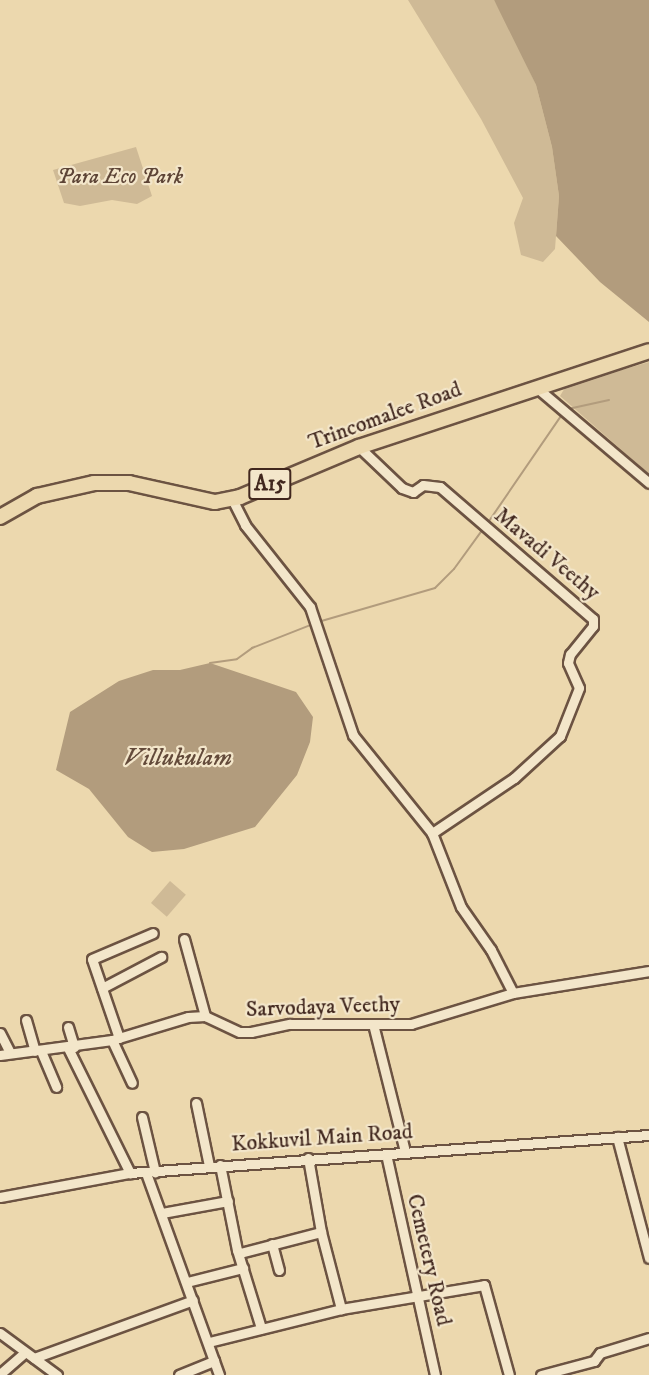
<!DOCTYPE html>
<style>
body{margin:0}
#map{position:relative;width:649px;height:1375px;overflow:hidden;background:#ecd8ae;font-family:"IM FELL DW Pica",serif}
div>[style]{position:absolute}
.green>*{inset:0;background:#cfba96;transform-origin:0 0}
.water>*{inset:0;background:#b29c7d}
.stream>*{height:2px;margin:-1px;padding:0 1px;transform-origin:1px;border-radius:1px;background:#b29c7d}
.roads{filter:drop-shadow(2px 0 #6c5342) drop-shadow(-2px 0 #6c5342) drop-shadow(0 2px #6c5342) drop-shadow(0 -2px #6c5342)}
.minor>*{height:9px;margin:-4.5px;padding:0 4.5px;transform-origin:4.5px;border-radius:4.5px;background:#f3e6ca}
.highway>*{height:14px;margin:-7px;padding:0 7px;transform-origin:7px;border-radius:7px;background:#ecd8ae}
span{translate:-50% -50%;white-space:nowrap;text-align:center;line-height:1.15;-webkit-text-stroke:4.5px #f3e6ca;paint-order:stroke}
.shield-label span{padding:2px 4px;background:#f3e6ca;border:2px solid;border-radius:4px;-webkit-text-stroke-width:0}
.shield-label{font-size:21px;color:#41271e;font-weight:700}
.park-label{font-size:22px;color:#5d4436;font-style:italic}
.street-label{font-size:22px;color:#41271e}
.water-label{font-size:24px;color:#634a3a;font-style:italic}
</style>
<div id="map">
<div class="green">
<div style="clip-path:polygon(408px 0,494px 0,509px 27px,536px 85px,552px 147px,559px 196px,555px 249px,543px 262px,521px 255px,514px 223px,523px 198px,481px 119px)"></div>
<div style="clip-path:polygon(136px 147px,152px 196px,137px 204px,112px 200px,80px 206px,64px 203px,53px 170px)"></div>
<div style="clip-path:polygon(649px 362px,649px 474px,560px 396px,566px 386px)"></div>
<div style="left:170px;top:881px;width:21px;height:29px;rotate:41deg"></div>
</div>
<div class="water">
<div style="clip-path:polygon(494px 0,649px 0,649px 322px,600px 282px,556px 236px,559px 196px,552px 147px,536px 85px)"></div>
<div style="clip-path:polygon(210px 663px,296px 692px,313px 717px,310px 742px,297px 775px,255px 827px,184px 849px,152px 852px,128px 837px,89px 789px,56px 770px,70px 712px,119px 681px,153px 670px,180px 670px)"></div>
</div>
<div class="stream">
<div style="left:568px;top:409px;width:42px;rotate:-12.4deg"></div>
<div style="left:487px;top:524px;width:135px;rotate:-55.6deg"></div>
<div style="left:318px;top:622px;width:122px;rotate:-16.2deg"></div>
<div style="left:435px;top:588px;width:27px;rotate:-45deg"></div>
<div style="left:454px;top:569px;width:49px;rotate:-54.1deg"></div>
<div style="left:210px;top:663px;width:27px;rotate:-8deg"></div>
<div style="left:237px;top:659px;width:19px;rotate:-36deg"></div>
<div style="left:252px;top:648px;width:66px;rotate:-21.5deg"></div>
</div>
<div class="roads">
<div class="minor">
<div style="left:536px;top:387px;width:148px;rotate:40.3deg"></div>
<div style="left:359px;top:447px;width:59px;rotate:43.6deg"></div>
<div style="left:402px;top:488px;width:12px;rotate:20deg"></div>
<div style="left:413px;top:492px;width:12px;rotate:-35deg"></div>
<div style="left:423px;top:485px;width:17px;rotate:7deg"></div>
<div style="left:440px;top:487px;width:202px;rotate:40.8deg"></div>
<div style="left:593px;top:619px;width:7px;rotate:90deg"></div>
<div style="left:593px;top:626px;width:36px;rotate:129deg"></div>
<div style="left:570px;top:654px;width:9px;rotate:103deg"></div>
<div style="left:568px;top:663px;width:27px;rotate:66deg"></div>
<div style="left:579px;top:688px;width:52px;rotate:111.6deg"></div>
<div style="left:560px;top:736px;width:62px;rotate:137.6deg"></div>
<div style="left:514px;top:778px;width:99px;rotate:146.1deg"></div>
<div style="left:232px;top:499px;width:29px;rotate:63deg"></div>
<div style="left:245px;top:525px;width:105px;rotate:51.6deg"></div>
<div style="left:310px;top:607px;width:135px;rotate:71.4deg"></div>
<div style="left:353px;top:735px;width:126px;rotate:51.1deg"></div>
<div style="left:432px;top:833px;width:79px;rotate:68.6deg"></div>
<div style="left:461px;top:907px;width:52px;rotate:55.1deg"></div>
<div style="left:491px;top:950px;width:48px;rotate:62.9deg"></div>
<div style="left:184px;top:939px;width:80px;rotate:74.7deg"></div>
<div style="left:102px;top:988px;width:67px;rotate:-27.7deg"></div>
<div style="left:26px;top:1020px;width:32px;rotate:74deg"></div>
<div style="left:373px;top:1024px;width:131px;rotate:75.9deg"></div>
<div style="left:68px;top:1027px;width:21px;rotate:73deg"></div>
<div style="left:0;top:1033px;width:22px;rotate:63deg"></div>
<div style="left:119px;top:1038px;width:83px;rotate:-108.9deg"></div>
<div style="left:92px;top:959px;width:66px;rotate:-23.1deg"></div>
<div style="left:112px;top:1040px;width:47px;rotate:65.1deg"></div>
<div style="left:68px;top:1048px;width:140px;rotate:63.6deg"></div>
<div style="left:41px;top:1051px;width:39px;rotate:67deg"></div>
<div style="left:0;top:1055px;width:113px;rotate:-7.6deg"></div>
<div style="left:112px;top:1040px;width:79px;rotate:-16.8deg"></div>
<div style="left:188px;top:1017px;width:17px;rotate:-3deg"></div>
<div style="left:205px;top:1016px;width:38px;rotate:25deg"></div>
<div style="left:240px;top:1032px;width:11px"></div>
<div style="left:251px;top:1032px;width:40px;rotate:-12deg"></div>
<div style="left:290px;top:1024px;width:121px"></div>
<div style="left:411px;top:1024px;width:107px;rotate:-16.9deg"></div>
<div style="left:513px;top:993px;width:138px;rotate:-9.2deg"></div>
<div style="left:196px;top:1103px;width:64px;rotate:78.3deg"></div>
<div style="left:142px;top:1117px;width:57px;rotate:76.7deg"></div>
<div style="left:617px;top:1137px;width:125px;rotate:75.2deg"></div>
<div style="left:386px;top:1154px;width:226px;rotate:77.5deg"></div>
<div style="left:308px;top:1158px;width:75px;rotate:80deg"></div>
<div style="left:321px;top:1232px;width:80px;rotate:75.4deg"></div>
<div style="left:220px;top:1165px;width:87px;rotate:78.7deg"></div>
<div style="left:237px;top:1250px;width:82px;rotate:72.9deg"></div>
<div style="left:146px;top:1173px;width:215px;rotate:70.1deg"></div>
<div style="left:0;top:1197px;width:132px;rotate:-10.5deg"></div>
<div style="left:130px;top:1173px;width:520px;rotate:-4.19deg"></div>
<div style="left:162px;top:1213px;width:67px;rotate:-10.3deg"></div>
<div style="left:272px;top:1244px;width:27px;rotate:75deg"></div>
<div style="left:240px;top:1253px;width:84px;rotate:-14.5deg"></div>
<div style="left:187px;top:1282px;width:58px;rotate:-14deg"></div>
<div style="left:0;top:1333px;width:71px;rotate:36.4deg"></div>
<div style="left:209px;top:1342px;width:136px;rotate:-14deg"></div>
<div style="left:341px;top:1309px;width:145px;rotate:-9.5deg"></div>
<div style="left:484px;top:1285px;width:93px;rotate:74.5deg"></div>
<div style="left:34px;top:1358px;width:169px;rotate:-20deg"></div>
<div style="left:0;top:1374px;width:33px;rotate:-41deg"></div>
<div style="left:179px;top:1375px;width:38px;rotate:-22deg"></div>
<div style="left:541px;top:1375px;width:55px;rotate:-14.8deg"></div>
<div style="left:594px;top:1361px;width:10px;rotate:-53deg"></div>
<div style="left:600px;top:1353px;width:51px;rotate:-17deg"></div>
</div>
<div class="highway">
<div style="left:0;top:517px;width:43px;rotate:-29.6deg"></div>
<div style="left:37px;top:496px;width:58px;rotate:-12.8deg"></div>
<div style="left:94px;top:483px;width:35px"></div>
<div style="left:129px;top:483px;width:88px;rotate:12.5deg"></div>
<div style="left:215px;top:502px;width:25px;rotate:-11deg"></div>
<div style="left:240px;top:497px;width:129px;rotate:-22.8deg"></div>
<div style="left:359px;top:447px;width:305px;rotate:-18.3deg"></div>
</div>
</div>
<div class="shield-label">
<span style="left:270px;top:484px">A15</span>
</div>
<div class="park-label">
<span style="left:120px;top:177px">Para Eco Park</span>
</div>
<div class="street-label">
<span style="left:385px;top:416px;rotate:-20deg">Trincomalee Road</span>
<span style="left:547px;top:554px;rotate:40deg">Mavadi Veethy</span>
<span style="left:323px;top:1007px;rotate:-2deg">Sarvodaya Veethy</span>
<span style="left:322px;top:1138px;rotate:-4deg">Kokkuvil Main Road</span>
<span style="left:429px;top:1260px;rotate:77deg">Cemetery Road</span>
</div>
<div class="water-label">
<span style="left:178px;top:759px">Villukulam</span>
</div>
</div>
